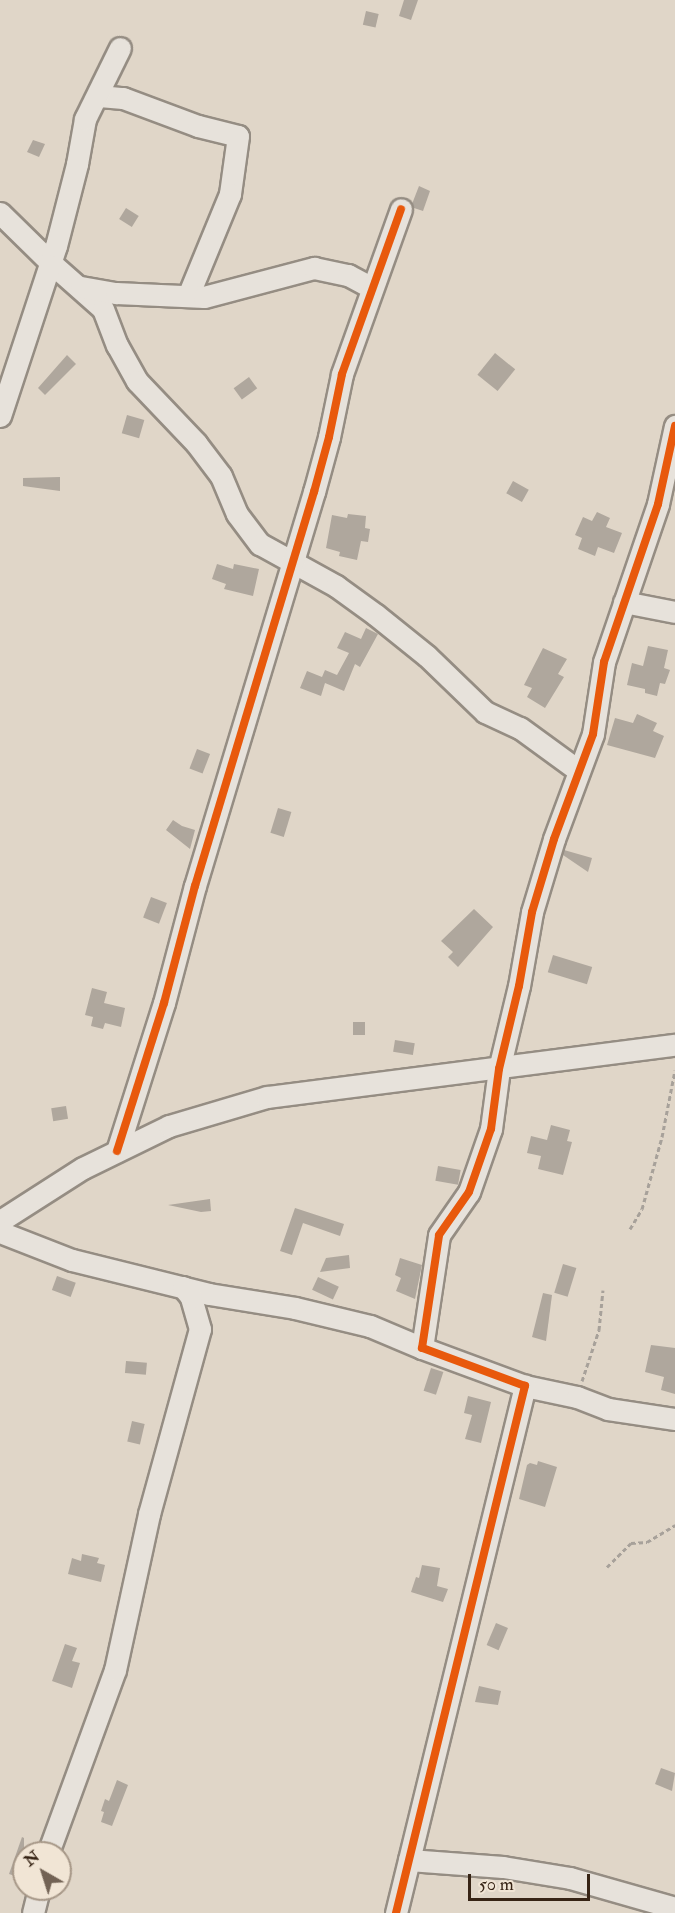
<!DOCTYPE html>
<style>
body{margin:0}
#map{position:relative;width:675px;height:1913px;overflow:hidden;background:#e0d6c8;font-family:"IM FELL Double Pica",serif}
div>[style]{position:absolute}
.building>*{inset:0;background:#afa79d;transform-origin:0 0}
.path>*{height:3px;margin-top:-1.5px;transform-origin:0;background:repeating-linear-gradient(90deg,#a7a19a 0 4.5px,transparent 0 7.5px)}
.roads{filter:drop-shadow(2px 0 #958d83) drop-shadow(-2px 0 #958d83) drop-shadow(0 2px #958d83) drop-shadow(0 -2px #958d83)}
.minor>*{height:21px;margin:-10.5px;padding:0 10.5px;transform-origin:10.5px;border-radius:10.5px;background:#e7e2db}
.cycleway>*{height:8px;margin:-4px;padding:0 4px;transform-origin:4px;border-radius:4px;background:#e8590c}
span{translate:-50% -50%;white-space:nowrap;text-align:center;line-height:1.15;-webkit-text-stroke:4.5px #f1e5d5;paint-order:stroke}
.north{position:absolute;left:12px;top:1841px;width:60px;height:60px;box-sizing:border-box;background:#f1e5d5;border:2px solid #a79888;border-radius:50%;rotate:321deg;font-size:16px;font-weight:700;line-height:24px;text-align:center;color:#372415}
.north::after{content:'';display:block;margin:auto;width:21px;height:27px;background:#726254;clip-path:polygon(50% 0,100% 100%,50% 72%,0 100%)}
.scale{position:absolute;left:468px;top:1874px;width:122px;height:27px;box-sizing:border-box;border:3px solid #372415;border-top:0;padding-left:8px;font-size:18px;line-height:21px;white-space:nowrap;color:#372415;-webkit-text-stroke:4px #f1e5d5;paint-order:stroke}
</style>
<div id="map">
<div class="building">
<div style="clip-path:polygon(404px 0,418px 0,411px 20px,399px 16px)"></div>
<div style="left:366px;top:11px;width:13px;height:14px;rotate:13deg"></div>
<div style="clip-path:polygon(33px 140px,45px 144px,39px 157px,27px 152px)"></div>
<div style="clip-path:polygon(419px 186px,430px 191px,423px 211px,414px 208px,412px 204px)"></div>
<div style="left:126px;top:208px;width:15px;height:13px;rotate:32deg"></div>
<div style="left:495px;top:353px;width:26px;height:28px;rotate:39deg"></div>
<div style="clip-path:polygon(67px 355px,76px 364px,45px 395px,38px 388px)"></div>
<div style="left:249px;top:377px;width:14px;height:19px;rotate:54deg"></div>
<div style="left:127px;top:415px;width:18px;height:19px;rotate:16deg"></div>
<div style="clip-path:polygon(60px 477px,60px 491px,23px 486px,23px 478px)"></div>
<div style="left:513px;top:481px;width:18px;height:14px;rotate:29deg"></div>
<div style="clip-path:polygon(597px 512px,610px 518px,606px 527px,622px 533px,614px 553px,598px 547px,595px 556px,578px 549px,582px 538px,575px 535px,583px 517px,592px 521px)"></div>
<div style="clip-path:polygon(348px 514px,366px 516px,365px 528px,370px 529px,368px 542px,361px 541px,357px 560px,339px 556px,340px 552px,326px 548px,332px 515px,347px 518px)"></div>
<div style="clip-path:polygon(217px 564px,233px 569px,234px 564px,259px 569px,253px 596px,224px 589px,226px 584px,212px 579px)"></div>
<div style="clip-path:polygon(366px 628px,378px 634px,360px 667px,355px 664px,344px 691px,325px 683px,321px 696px,300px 688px,307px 671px,322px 677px,325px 670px,337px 675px,349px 653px,337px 648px,345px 632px,361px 639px)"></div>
<div style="clip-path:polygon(648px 646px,668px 650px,664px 668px,670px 670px,665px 684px,660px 683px,657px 696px,645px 693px,645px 689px,627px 685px,632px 663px,643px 666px)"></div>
<div style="clip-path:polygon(543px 648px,567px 659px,558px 674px,564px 677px,545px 708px,527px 697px,532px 688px,524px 685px)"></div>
<div style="clip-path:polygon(637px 714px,657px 723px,653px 731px,664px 736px,655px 758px,607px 745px,615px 718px,633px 723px)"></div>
<div style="left:197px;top:749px;width:14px;height:21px;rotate:21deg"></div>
<div style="left:278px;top:808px;width:14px;height:26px;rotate:17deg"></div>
<div style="clip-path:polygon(173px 820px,182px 826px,195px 830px,190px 849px,166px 830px)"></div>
<div style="clip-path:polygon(564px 850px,592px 858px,588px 872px,563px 855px)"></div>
<div style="left:151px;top:897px;width:17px;height:22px;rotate:21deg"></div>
<div style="clip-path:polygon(474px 909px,493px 927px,458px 967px,448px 957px,453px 952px,441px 941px)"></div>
<div style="left:553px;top:955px;width:41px;height:18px;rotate:17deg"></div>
<div style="clip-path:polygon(92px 988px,107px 992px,104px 1003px,125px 1008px,121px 1027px,105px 1023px,103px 1029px,91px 1026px,93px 1017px,85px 1015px)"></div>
<div style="left:353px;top:1022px;width:12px;height:13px"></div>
<div style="left:395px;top:1040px;width:20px;height:12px;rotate:9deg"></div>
<div style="left:66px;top:1106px;width:13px;height:15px;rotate:81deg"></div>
<div style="clip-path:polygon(551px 1125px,570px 1130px,567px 1141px,572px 1142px,563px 1175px,538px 1169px,541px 1156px,527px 1153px,531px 1136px,547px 1140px)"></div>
<div style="left:438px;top:1166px;width:23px;height:15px;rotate:10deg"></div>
<div style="clip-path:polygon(210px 1199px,211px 1211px,201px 1212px,168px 1205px)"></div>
<div style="clip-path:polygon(295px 1208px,344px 1224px,340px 1236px,303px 1223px,292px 1255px,280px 1251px)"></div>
<div style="clip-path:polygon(349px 1255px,350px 1268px,320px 1272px,326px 1258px)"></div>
<div style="clip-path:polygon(400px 1258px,422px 1265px,415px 1299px,396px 1291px,401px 1278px,395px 1275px)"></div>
<div style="left:563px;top:1264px;width:14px;height:30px;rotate:17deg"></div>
<div style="left:57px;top:1276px;width:20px;height:15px;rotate:20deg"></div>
<div style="left:318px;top:1277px;width:23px;height:14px;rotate:25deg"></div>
<div style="clip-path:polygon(543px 1293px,552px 1295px,546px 1341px,532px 1337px)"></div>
<div style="clip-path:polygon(651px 1345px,675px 1348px,675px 1394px,661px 1390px,664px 1377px,645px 1372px)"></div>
<div style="left:126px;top:1361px;width:21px;height:12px;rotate:5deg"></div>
<div style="left:431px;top:1368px;width:13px;height:24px;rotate:18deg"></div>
<div style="clip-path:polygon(468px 1396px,491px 1402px,481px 1443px,465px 1439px,472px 1415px,464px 1413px)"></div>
<div style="left:132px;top:1421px;width:13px;height:21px;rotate:13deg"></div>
<div style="clip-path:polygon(538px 1461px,557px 1467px,545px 1507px,519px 1499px,527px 1465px,530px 1463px,537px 1465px)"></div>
<div style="clip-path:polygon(82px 1554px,99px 1558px,97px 1563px,105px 1565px,101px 1582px,68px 1574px,72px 1558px,81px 1561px)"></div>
<div style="clip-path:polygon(422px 1565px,440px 1568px,437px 1586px,448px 1589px,443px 1602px,411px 1592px,416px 1577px,419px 1578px)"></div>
<div style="left:496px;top:1623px;width:13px;height:24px;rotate:23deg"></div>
<div style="clip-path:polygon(65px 1644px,77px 1648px,72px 1661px,80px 1663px,72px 1688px,52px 1681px)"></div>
<div style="clip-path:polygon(479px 1686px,501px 1691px,498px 1705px,475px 1702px)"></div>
<div style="clip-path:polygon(661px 1768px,675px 1773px,672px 1791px,655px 1784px)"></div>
<div style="clip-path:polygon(117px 1780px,128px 1785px,112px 1826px,101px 1822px,104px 1812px,101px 1811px,105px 1799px,109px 1801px)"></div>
<div style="clip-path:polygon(22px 1837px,24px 1838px,24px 1870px,21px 1878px,9px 1874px)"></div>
</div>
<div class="path">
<div style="left:630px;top:1229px;width:23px;rotate:-59deg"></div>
<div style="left:642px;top:1209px;width:75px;rotate:-74.5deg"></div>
<div style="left:662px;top:1137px;width:68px;rotate:-79deg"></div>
<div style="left:582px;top:1381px;width:54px;rotate:-71.6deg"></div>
<div style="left:599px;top:1330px;width:40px;rotate:-84.3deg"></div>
<div style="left:607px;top:1567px;width:34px;rotate:-45deg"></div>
<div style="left:631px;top:1543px;width:16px;rotate:-4deg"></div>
<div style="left:647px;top:1542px;width:33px;rotate:-31deg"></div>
</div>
<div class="roads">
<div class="minor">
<div style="left:99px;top:96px;width:24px;rotate:5deg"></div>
<div style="left:123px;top:98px;width:80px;rotate:20.5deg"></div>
<div style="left:198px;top:126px;width:41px;rotate:14deg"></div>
<div style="left:238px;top:136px;width:59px;rotate:97.9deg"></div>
<div style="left:230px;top:194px;width:110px;rotate:112.4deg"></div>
<div style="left:0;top:213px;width:71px;rotate:44.4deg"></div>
<div style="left:51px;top:263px;width:69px;rotate:41.5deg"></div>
<div style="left:103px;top:309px;width:39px;rotate:69deg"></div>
<div style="left:117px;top:345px;width:41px;rotate:60.9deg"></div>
<div style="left:137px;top:381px;width:86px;rotate:46.4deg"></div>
<div style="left:196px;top:443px;width:41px;rotate:52.9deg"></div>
<div style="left:221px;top:476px;width:41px;rotate:67.2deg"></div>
<div style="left:237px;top:514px;width:38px;rotate:53deg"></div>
<div style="left:260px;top:544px;width:87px;rotate:28.9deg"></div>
<div style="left:336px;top:586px;width:49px;rotate:35.9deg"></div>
<div style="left:376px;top:615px;width:65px;rotate:38.8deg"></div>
<div style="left:427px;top:656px;width:81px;rotate:44deg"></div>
<div style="left:485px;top:712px;width:38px;rotate:25deg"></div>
<div style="left:520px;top:728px;width:73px;rotate:36.1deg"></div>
<div style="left:81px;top:287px;width:36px;rotate:10deg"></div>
<div style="left:116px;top:293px;width:88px;rotate:2.6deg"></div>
<div style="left:204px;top:297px;width:114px;rotate:-14.8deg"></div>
<div style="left:314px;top:268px;width:35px;rotate:12deg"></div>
<div style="left:348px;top:275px;width:27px;rotate:28deg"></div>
<div style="left:0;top:416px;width:179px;rotate:-71.8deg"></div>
<div style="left:56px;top:246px;width:85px;rotate:-75.6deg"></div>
<div style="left:77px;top:164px;width:46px;rotate:-79.9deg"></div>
<div style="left:85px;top:119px;width:79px;rotate:-63.8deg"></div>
<div style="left:624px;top:602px;width:52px;rotate:11.1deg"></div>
<div style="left:117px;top:1151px;width:155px;rotate:-72.4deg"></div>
<div style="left:164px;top:1003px;width:121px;rotate:-75.2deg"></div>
<div style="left:195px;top:886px;width:412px;rotate:-73.2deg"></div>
<div style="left:314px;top:492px;width:57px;rotate:-74.7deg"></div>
<div style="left:329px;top:437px;width:64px;rotate:-78.3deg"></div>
<div style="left:342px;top:374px;width:175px;rotate:-70.3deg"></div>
<div style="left:0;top:1221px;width:98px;rotate:-32.6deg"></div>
<div style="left:83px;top:1168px;width:96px;rotate:-26deg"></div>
<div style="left:169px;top:1126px;width:102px;rotate:-16.5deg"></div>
<div style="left:267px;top:1097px;width:411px;rotate:-7.3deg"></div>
<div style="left:0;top:1232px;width:77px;rotate:21.3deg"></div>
<div style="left:72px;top:1260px;width:141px;rotate:13.9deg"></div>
<div style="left:209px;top:1294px;width:87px;rotate:9.2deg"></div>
<div style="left:295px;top:1308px;width:77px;rotate:13.5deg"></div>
<div style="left:370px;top:1326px;width:56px;rotate:22.9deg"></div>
<div style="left:525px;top:1386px;width:53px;rotate:11.9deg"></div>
<div style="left:577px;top:1397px;width:33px;rotate:21deg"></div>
<div style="left:608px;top:1409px;width:68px;rotate:8.5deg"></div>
<div style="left:48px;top:1853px;width:195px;rotate:-69.9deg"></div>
<div style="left:115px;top:1670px;width:160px;rotate:-77.7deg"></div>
<div style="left:149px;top:1514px;width:192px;rotate:-74.6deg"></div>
<div style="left:200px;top:1329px;width:33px;rotate:-106deg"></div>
<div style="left:191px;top:1297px;width:13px;rotate:-129deg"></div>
<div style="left:409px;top:1860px;width:94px;rotate:4.3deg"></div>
<div style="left:503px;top:1867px;width:68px;rotate:9.3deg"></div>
<div style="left:570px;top:1878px;width:109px;rotate:15.9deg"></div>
<div style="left:33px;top:1913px;width:25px;rotate:-76deg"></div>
<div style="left:396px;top:1913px;width:543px;rotate:-76.25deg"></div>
<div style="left:525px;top:1386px;width:110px;rotate:-159.7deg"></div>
<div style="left:422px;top:1348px;width:114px;rotate:-81.4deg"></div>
<div style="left:439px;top:1235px;width:52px;rotate:-55.1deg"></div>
<div style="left:469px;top:1192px;width:67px;rotate:-70.8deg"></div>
<div style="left:491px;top:1129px;width:61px;rotate:-82.4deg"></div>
<div style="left:499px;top:1069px;width:85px;rotate:-76.5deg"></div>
<div style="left:519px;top:986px;width:75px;rotate:-80deg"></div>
<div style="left:532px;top:912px;width:76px;rotate:-73.2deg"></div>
<div style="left:554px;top:839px;width:112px;rotate:-69.6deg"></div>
<div style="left:593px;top:734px;width:73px;rotate:-81.3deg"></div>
<div style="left:604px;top:662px;width:167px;rotate:-71.1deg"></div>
<div style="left:658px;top:504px;width:80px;rotate:-77.7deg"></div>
</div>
</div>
<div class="cycleway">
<div style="left:117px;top:1151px;width:155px;rotate:-72.4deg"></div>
<div style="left:164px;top:1003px;width:121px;rotate:-75.2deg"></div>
<div style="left:195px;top:886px;width:412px;rotate:-73.2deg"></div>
<div style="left:314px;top:492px;width:57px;rotate:-74.7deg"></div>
<div style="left:329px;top:437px;width:64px;rotate:-78.3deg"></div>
<div style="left:342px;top:374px;width:175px;rotate:-70.3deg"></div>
<div style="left:396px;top:1913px;width:543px;rotate:-76.25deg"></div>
<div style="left:525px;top:1386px;width:110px;rotate:-159.7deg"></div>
<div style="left:422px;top:1348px;width:114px;rotate:-81.4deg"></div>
<div style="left:439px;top:1235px;width:52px;rotate:-55.1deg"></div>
<div style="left:469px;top:1192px;width:67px;rotate:-70.8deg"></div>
<div style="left:491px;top:1129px;width:61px;rotate:-82.4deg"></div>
<div style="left:499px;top:1069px;width:85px;rotate:-76.5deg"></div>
<div style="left:519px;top:986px;width:75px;rotate:-80deg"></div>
<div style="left:532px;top:912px;width:76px;rotate:-73.2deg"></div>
<div style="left:554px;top:839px;width:112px;rotate:-69.6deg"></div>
<div style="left:593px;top:734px;width:73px;rotate:-81.3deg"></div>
<div style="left:604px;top:662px;width:167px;rotate:-71.1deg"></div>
<div style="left:658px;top:504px;width:80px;rotate:-77.7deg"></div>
</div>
<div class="north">N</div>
<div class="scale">50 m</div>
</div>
